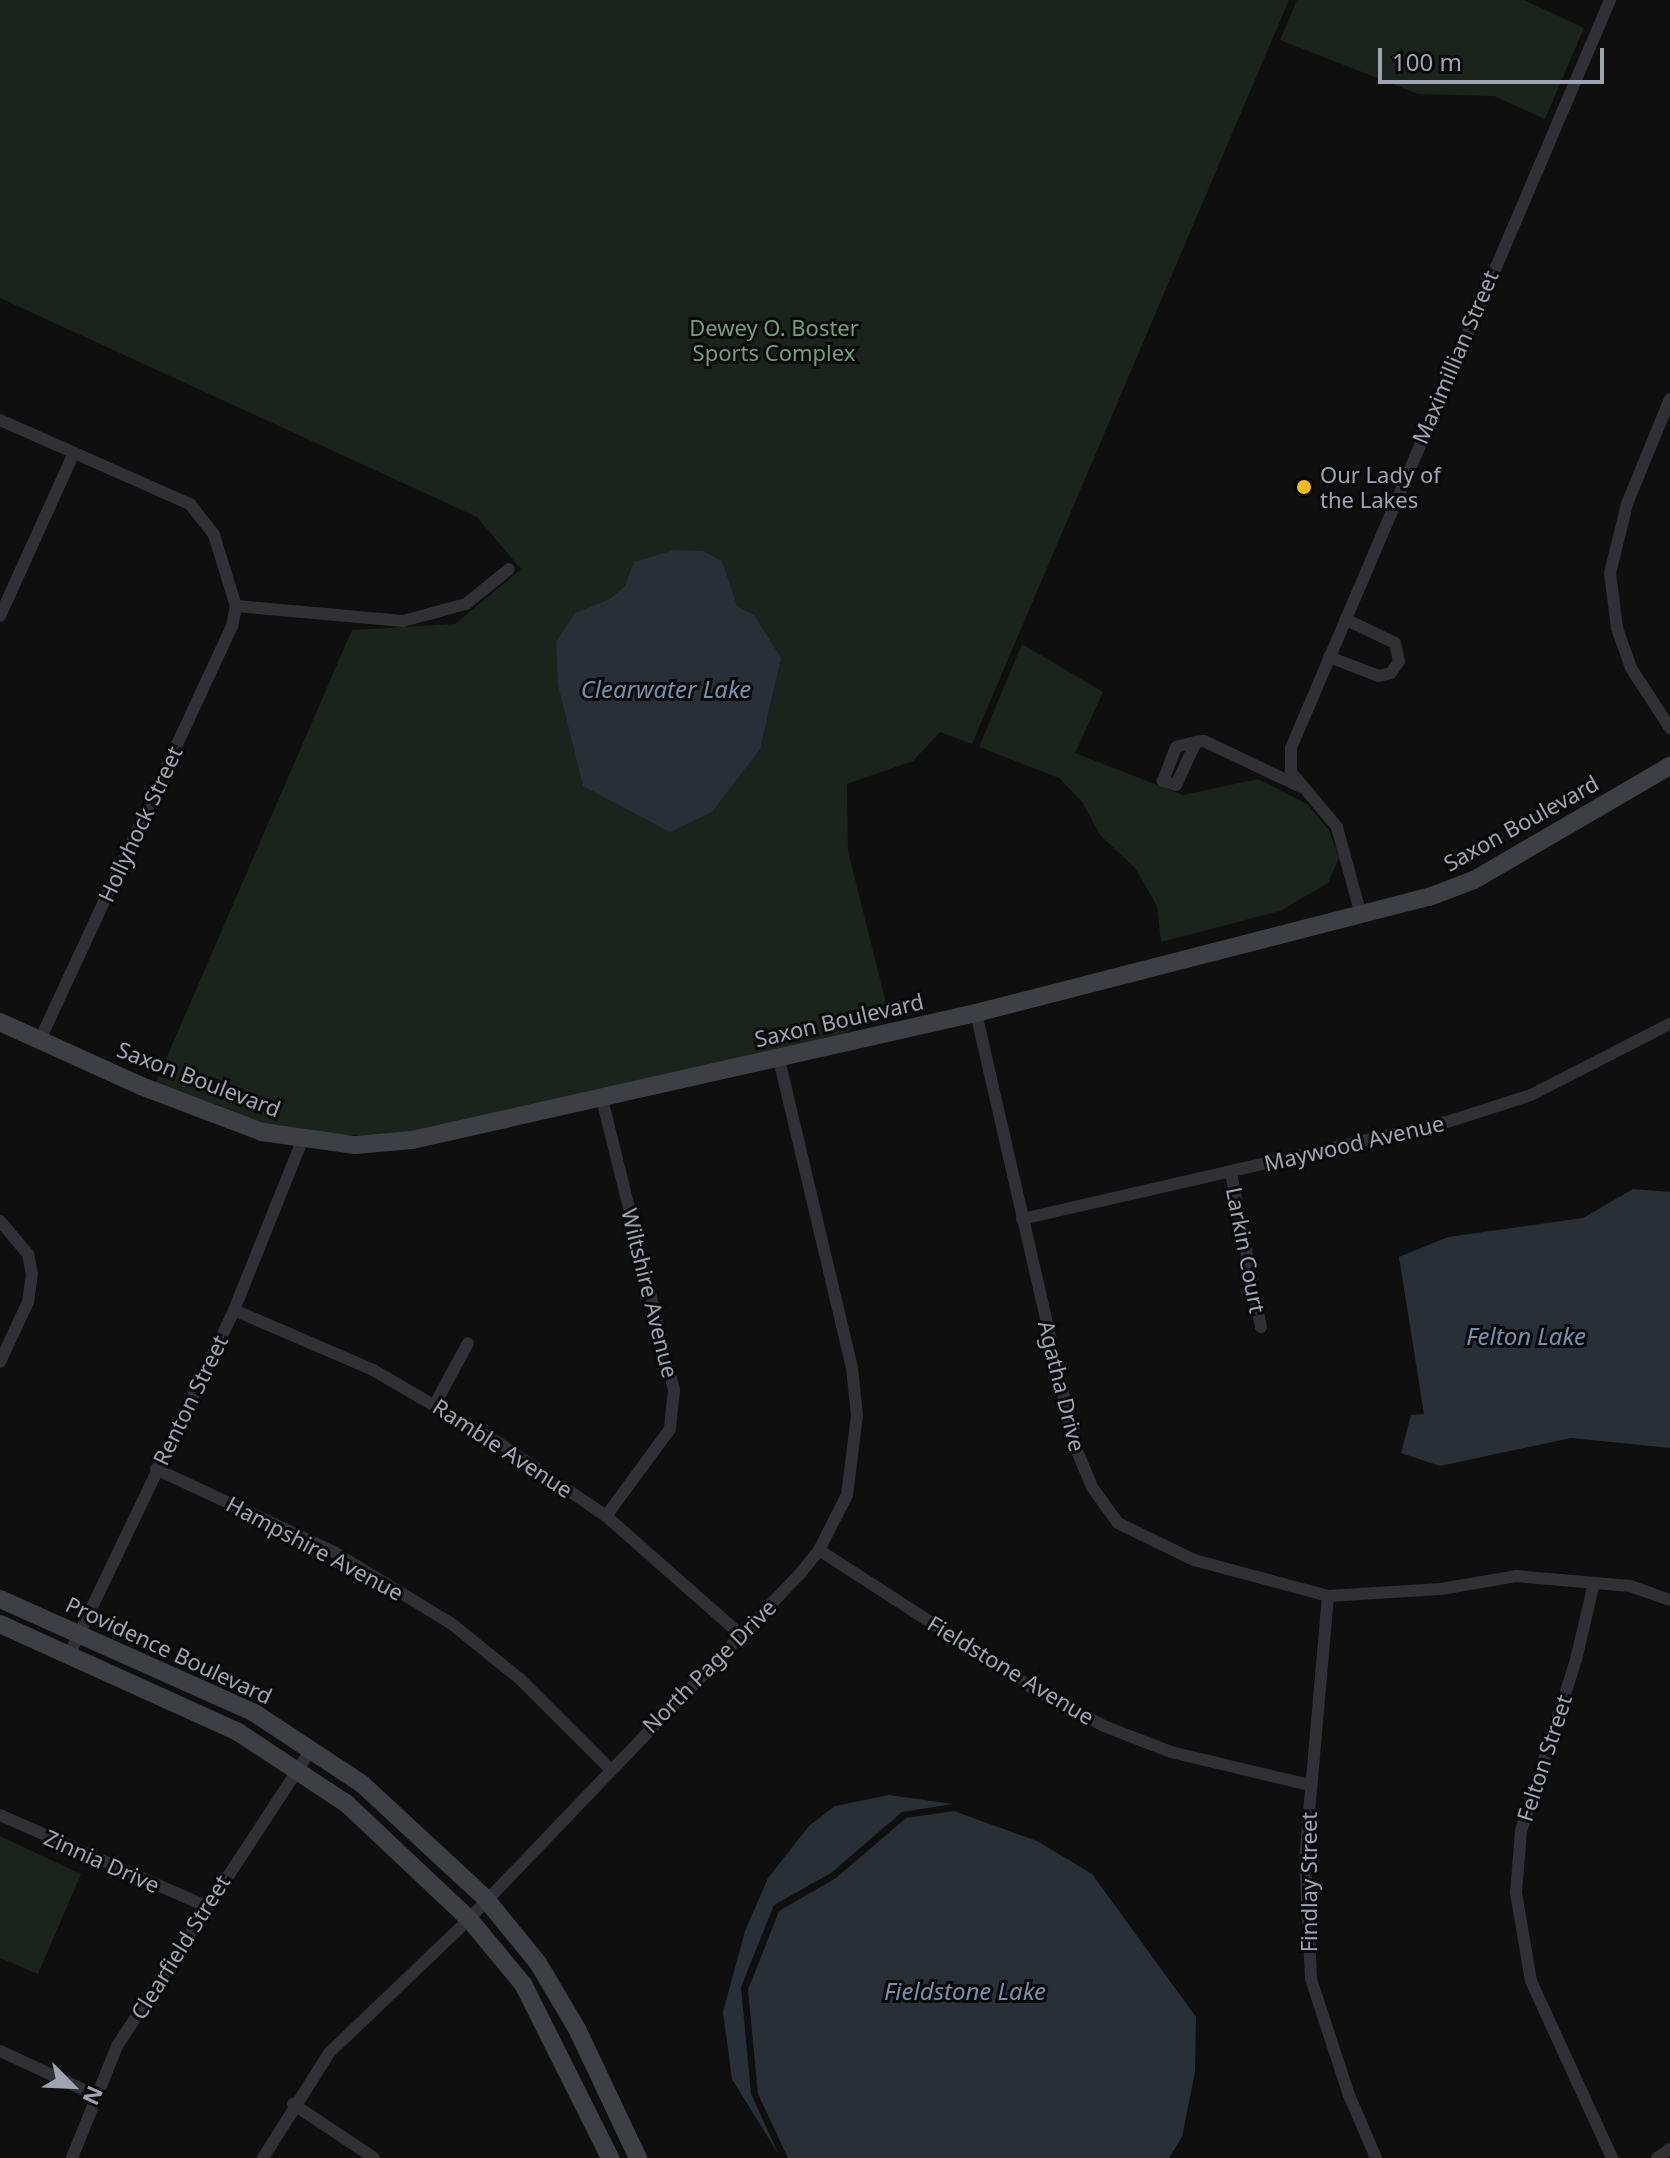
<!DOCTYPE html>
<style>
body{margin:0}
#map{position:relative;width:1670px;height:2158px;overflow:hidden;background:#0f0f10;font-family:"Noto Sans",sans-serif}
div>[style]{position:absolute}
.green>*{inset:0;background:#1b231d}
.water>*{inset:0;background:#282f36}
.minor>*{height:12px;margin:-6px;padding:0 6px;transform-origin:6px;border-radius:6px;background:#303035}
.secondary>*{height:18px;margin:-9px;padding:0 9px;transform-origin:9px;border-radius:9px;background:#3e3f45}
.dots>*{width:22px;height:22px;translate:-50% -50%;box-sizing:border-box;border:4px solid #0a0a0b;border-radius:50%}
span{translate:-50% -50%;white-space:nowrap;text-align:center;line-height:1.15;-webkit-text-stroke:6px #0a0a0b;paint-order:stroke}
.park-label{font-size:22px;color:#769e7b}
.street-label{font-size:22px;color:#a0a4b2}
.poi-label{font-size:22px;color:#a0a4b2}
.left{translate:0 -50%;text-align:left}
.water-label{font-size:24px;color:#7590af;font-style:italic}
.north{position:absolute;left:32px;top:2046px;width:80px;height:80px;-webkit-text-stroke:6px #0a0a0b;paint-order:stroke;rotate:114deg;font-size:22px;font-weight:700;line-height:32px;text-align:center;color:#a0a4b2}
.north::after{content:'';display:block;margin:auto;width:28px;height:36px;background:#a0a4b2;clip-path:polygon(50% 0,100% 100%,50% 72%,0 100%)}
.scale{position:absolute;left:1378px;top:48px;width:226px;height:36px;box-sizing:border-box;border:4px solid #a0a4b2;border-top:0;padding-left:10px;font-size:24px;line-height:28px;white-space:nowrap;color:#a0a4b2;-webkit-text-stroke:6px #0a0a0b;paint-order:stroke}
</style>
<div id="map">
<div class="green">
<div style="clip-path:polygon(0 0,1289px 0,972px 744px,940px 732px,913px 761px,847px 784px,848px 851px,886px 1003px,845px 1033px,471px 1121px,383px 1136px,321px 1134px,267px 1124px,156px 1082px,352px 630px,455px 624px,521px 569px,477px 517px,0 298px)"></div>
<div style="clip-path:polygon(1297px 0,1524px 0,1584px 28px,1545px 119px,1494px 96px,1418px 94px,1280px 40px)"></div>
<div style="clip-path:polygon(1022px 644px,1103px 692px,1075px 753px,1183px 795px,1258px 779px,1307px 804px,1329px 830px,1339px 858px,1328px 883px,1280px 911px,1161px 942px,1157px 906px,1135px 868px,1100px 835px,1083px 803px,1059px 778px,979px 747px)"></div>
<div style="clip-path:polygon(0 1836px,81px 1874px,38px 1974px,0 1958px)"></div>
</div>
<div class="water">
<div style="clip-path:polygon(674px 550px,703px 551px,722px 561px,737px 606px,754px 615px,781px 658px,760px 749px,712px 812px,670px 832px,583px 786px,558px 685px,556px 642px,575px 613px,610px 599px,625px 586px,634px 562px)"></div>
<div style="clip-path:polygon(1633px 1189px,1670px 1192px,1670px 1448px,1571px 1438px,1440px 1466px,1401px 1453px,1411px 1415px,1424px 1414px,1399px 1257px,1448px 1237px,1583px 1218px)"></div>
<div style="clip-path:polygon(889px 1795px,953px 1804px,902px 1812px,831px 1873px,774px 1905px,741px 1987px,751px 2094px,779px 2155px,732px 2079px,723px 2012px,745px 1931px,768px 1878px,809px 1826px,835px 1806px)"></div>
<div style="clip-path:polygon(954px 1811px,1037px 1841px,1092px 1874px,1196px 2017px,1195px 2072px,1182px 2137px,1169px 2158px,788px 2158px,758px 2094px,748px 1990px,779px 1911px,836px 1878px,906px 1818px)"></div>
</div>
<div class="minor">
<div style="left:1670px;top:399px;width:113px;rotate:112.3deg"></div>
<div style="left:1627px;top:504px;width:71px;rotate:103.8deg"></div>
<div style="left:1610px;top:573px;width:55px;rotate:82.7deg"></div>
<div style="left:1617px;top:628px;width:42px;rotate:70.7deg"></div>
<div style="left:1631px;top:668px;width:72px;rotate:57deg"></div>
<div style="left:0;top:420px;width:208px;rotate:23.9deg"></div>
<div style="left:190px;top:504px;width:39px;rotate:52deg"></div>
<div style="left:214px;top:535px;width:74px;rotate:72.8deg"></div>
<div style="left:236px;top:606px;width:20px;rotate:101deg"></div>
<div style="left:232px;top:626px;width:456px;rotate:114.9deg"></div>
<div style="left:236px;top:606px;width:168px;rotate:5.1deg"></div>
<div style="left:403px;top:621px;width:65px;rotate:-15.1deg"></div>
<div style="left:466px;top:604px;width:55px;rotate:-39.1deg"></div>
<div style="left:0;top:616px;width:177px;rotate:-65.6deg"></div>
<div style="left:1329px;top:657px;width:53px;rotate:20.8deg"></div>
<div style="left:1379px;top:676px;width:12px;rotate:-14deg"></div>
<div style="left:1391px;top:673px;width:14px;rotate:-56deg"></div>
<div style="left:1399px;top:661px;width:18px;rotate:-103deg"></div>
<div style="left:1395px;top:643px;width:55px;rotate:-154.4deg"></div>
<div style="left:1196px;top:742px;width:47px;rotate:114.9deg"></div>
<div style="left:1176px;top:785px;width:14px;rotate:-163deg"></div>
<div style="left:1163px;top:781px;width:36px;rotate:-69deg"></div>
<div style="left:1176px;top:747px;width:21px;rotate:-14deg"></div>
<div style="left:1196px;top:742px;width:8px;rotate:-7deg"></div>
<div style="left:1204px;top:741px;width:107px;rotate:25.4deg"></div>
<div style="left:1361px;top:915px;width:91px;rotate:-105.3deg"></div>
<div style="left:1337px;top:827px;width:72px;rotate:-129.9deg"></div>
<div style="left:1291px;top:772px;width:24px;rotate:-90deg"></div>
<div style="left:1291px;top:748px;width:813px;rotate:-66.9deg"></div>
<div style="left:976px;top:1013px;width:444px;rotate:77.1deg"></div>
<div style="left:1075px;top:1446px;width:44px;rotate:67.5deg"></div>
<div style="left:1092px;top:1487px;width:44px;rotate:54.2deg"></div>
<div style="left:1118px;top:1523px;width:85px;rotate:26deg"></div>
<div style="left:1194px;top:1560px;width:139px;rotate:15deg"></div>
<div style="left:1328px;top:1596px;width:113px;rotate:-3.5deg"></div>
<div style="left:1441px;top:1589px;width:76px;rotate:-9.8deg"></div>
<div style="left:1516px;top:1576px;width:114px;rotate:5deg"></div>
<div style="left:1630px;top:1586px;width:42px;rotate:19.3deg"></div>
<div style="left:602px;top:1099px;width:300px;rotate:76.1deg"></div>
<div style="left:674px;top:1390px;width:39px;rotate:96deg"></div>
<div style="left:670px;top:1429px;width:108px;rotate:126.3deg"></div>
<div style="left:1231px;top:1173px;width:157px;rotate:79deg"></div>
<div style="left:1022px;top:1219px;width:436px;rotate:-12.9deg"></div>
<div style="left:1447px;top:1122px;width:88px;rotate:-17.8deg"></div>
<div style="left:1531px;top:1095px;width:156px;rotate:-27.1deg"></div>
<div style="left:0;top:1221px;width:43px;rotate:49.7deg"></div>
<div style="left:28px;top:1254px;width:20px;rotate:79deg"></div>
<div style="left:32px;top:1274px;width:28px;rotate:98deg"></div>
<div style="left:28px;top:1302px;width:66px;rotate:115deg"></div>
<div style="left:234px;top:1310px;width:151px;rotate:23.3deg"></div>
<div style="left:373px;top:1370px;width:146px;rotate:30.1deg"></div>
<div style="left:499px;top:1443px;width:130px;rotate:34.3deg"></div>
<div style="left:606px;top:1516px;width:180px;rotate:41.4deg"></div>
<div style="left:435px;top:1404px;width:69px;rotate:-61.6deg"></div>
<div style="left:156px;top:1469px;width:196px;rotate:25deg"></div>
<div style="left:334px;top:1552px;width:138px;rotate:31.4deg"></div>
<div style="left:452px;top:1624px;width:87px;rotate:39deg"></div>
<div style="left:520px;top:1679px;width:126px;rotate:45deg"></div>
<div style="left:819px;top:1550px;width:254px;rotate:32.9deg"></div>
<div style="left:1032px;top:1688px;width:81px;rotate:27.8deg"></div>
<div style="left:1104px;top:1726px;width:72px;rotate:21.2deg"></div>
<div style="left:1171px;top:1752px;width:143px;rotate:13.4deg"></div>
<div style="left:1594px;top:1583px;width:79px;rotate:103.2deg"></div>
<div style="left:1576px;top:1660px;width:180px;rotate:107.8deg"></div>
<div style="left:1521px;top:1831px;width:62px;rotate:94.6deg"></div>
<div style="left:1516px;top:1893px;width:89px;rotate:80.3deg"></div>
<div style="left:1531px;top:1981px;width:195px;rotate:65.4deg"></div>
<div style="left:1328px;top:1596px;width:264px;rotate:95deg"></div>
<div style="left:1305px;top:1859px;width:120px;rotate:87.1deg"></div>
<div style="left:1311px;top:1979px;width:122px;rotate:71.9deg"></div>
<div style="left:1349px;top:2095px;width:69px;rotate:66.8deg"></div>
<div style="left:69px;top:1655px;width:382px;rotate:-64.4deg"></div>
<div style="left:234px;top:1310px;width:182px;rotate:-68.1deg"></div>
<div style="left:0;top:1815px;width:224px;rotate:23.9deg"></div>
<div style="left:0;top:2051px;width:107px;rotate:24.9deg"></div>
<div style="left:293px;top:2104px;width:97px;rotate:33.7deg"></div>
<div style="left:72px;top:2158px;width:121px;rotate:-68.1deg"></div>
<div style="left:117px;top:2046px;width:355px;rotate:-56.8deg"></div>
<div style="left:263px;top:2158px;width:124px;rotate:-57.8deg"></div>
<div style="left:329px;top:2053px;width:194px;rotate:-43.7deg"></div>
<div style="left:469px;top:1919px;width:477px;rotate:-46.2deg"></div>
<div style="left:799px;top:1575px;width:32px;rotate:-51deg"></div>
<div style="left:819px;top:1550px;width:62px;rotate:-63deg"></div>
<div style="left:847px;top:1495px;width:81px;rotate:-82.9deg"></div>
<div style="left:857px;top:1415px;width:47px;rotate:-96.1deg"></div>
<div style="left:852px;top:1368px;width:318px;rotate:-103.3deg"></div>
<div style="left:1657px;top:2158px;width:16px;rotate:-35deg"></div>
</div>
<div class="secondary">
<div style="left:0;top:1022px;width:155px;rotate:24.4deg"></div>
<div style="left:141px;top:1086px;width:129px;rotate:20.8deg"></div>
<div style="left:262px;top:1132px;width:94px;rotate:8deg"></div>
<div style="left:355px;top:1145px;width:57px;rotate:-5deg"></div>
<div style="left:412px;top:1140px;width:578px;rotate:-12.69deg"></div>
<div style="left:976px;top:1013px;width:468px;rotate:-14.4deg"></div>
<div style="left:1429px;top:897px;width:48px;rotate:-20.7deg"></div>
<div style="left:1474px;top:880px;width:227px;rotate:-30.2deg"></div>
<div style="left:0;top:1599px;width:277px;rotate:24.1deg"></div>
<div style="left:253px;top:1712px;width:131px;rotate:33.4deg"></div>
<div style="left:362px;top:1784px;width:168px;rotate:42.8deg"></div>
<div style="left:485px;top:1898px;width:84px;rotate:50.8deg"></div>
<div style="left:538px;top:1963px;width:77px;rotate:59.4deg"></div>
<div style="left:577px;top:2029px;width:143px;rotate:64.7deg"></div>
<div style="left:0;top:1624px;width:261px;rotate:24.4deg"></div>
<div style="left:238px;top:1732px;width:131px;rotate:33.4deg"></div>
<div style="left:347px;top:1804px;width:168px;rotate:43.3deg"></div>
<div style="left:469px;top:1919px;width:85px;rotate:50.3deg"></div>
<div style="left:523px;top:1984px;width:195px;rotate:63.4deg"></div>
</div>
<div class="dots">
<div style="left:1304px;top:487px;background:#f5bc22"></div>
</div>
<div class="park-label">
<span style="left:774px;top:340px">Dewey O. Boster<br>Sports Complex</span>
</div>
<div class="street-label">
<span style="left:1455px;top:357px;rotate:-67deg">Maximillian Street</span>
<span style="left:1521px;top:823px;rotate:-29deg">Saxon Boulevard</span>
<span style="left:140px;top:824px;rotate:-65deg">Hollyhock Street</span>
<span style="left:839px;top:1020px;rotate:-13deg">Saxon Boulevard</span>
<span style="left:199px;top:1079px;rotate:21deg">Saxon Boulevard</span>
<span style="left:1354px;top:1143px;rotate:-13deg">Maywood Avenue</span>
<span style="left:1246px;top:1250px;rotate:79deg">Larkin Court</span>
<span style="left:650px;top:1293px;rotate:76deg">Wiltshire Avenue</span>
<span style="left:1062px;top:1386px;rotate:76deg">Agatha Drive</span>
<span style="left:190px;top:1400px;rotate:-64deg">Renton Street</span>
<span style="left:503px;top:1448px;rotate:33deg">Ramble Avenue</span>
<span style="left:315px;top:1548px;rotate:28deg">Hampshire Avenue</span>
<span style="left:169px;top:1650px;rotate:25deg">Providence Boulevard</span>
<span style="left:709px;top:1666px;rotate:-45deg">North Page Drive</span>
<span style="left:1011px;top:1670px;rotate:31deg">Fieldstone Avenue</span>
<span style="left:1544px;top:1758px;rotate:-72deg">Felton Street</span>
<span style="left:102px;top:1861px;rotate:24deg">Zinnia Drive</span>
<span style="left:1309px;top:1882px;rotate:-90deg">Findlay Street</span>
<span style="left:180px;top:1947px;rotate:-58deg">Clearfield Street</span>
</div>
<div class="poi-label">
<span class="left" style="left:1320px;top:487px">Our Lady of<br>the Lakes</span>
</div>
<div class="water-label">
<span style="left:666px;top:689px">Clearwater Lake</span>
<span style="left:1526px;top:1336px">Felton Lake</span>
<span style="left:965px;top:1991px">Fieldstone Lake</span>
</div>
<div class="north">N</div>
<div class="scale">100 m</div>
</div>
